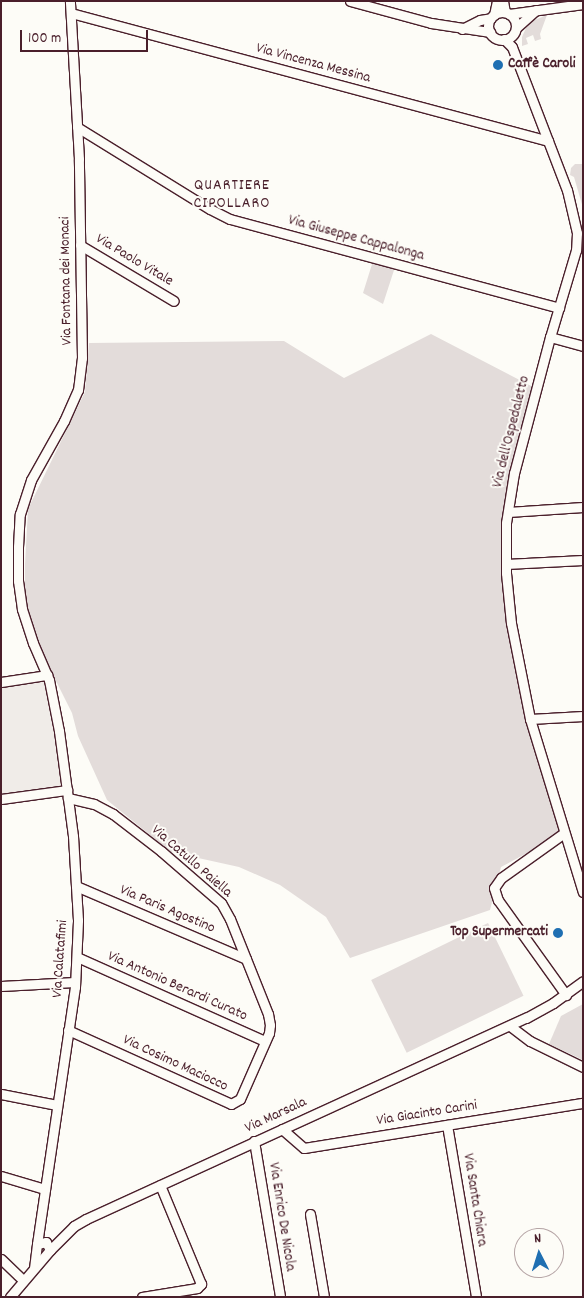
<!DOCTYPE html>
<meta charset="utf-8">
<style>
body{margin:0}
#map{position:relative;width:584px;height:1298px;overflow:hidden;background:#fdfcf7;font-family:Dekko,sans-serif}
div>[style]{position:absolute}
.built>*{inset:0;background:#f0ece8}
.green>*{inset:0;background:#e3dcda;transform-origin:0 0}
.roads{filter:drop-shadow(1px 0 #4a1f2b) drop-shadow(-1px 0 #4a1f2b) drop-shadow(0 1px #4a1f2b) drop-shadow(0 -1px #4a1f2b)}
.minor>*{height:9px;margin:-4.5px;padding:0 4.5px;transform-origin:4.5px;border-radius:4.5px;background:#fdfcf7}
.minor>.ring{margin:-4.5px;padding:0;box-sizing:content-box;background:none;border:9px solid #fdfcf7;border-radius:50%}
.dots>*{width:14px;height:14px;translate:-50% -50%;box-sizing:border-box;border:2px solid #fdfcf7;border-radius:50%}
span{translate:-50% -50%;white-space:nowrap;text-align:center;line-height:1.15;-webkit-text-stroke:4px #fdfcf7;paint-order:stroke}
.street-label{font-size:15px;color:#4a1f2b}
.poi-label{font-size:15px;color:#4a1f2b;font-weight:700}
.left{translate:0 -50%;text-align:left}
.right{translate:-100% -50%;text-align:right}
.neighbourhood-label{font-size:16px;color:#4a1f2b;letter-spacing:1px}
.frame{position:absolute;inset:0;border:2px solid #4a1f2b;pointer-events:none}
.north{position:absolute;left:514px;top:1228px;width:50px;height:50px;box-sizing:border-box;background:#fdfcf7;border:1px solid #b5a4a5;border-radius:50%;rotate:355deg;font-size:14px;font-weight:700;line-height:20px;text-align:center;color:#4a1f2b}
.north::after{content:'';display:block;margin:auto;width:18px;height:22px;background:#1f6fb2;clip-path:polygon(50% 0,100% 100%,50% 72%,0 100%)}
.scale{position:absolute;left:20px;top:30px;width:128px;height:22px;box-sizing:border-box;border:2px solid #4a1f2b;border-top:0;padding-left:6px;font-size:15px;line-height:18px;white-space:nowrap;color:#4a1f2b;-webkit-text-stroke:4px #fdfcf7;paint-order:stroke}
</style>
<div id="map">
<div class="built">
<div style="clip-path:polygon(44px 678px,51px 702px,61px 787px,1px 795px,1px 684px)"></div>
</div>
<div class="green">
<div style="clip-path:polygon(547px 15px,540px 34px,541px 39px,535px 41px,533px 35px,526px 38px,528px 44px,522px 46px,522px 37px,526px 28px,532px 21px)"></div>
<div style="clip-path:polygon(575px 164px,583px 164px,583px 208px,574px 177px,570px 175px,571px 168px)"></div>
<div style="clip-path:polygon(373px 261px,395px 267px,383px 304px,363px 293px)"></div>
<div style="clip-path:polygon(431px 334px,537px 389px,508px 512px,506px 573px,521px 677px,564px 833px,501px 867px,490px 910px,350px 958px,326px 917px,280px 885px,239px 867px,171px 852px,107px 800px,78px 736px,72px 713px,25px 619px,25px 564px,28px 509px,85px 392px,89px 343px,284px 341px,344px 378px)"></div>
<div style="left:488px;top:923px;width:81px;height:130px;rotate:64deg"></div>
<div style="clip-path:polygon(583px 1004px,583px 1060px,549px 1044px,561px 1016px)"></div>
</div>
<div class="roads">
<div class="minor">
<div style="left:350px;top:1px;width:84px;rotate:15.2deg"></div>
<div style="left:431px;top:23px;width:60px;rotate:8.7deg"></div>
<div style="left:503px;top:1px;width:11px;rotate:80deg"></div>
<div class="ring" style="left:488px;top:12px;width:19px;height:19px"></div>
<div style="left:71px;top:13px;width:494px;rotate:15deg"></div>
<div style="left:509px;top:14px;width:75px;rotate:-7.7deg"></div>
<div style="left:494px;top:15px;width:14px;rotate:-78deg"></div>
<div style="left:516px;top:28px;width:27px;rotate:-42deg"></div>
<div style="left:462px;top:29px;width:20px;rotate:-27deg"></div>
<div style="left:480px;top:20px;width:11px;rotate:-10deg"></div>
<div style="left:504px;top:39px;width:11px;rotate:45deg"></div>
<div style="left:512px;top:47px;width:153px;rotate:69deg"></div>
<div style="left:567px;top:190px;width:44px;rotate:76.9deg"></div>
<div style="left:577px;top:233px;width:17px;rotate:93deg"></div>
<div style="left:576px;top:250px;width:91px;rotate:106.6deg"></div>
<div style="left:550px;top:337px;width:141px;rotate:104.8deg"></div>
<div style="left:514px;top:473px;width:51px;rotate:99.1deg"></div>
<div style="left:506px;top:523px;width:50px;rotate:90deg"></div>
<div style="left:506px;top:573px;width:50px;rotate:84.3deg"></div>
<div style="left:511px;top:623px;width:98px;rotate:78.8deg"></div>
<div style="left:530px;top:719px;width:181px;rotate:73deg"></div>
<div style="left:77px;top:127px;width:156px;rotate:31.7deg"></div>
<div style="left:210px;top:209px;width:22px;rotate:27deg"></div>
<div style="left:230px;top:219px;width:341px;rotate:15.1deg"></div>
<div style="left:80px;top:245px;width:109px;rotate:30.8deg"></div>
<div style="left:550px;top:337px;width:34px;rotate:15deg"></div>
<div style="left:508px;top:512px;width:75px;rotate:-3.8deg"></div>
<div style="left:506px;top:564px;width:77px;rotate:-3deg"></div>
<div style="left:1px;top:682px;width:47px;rotate:-8.7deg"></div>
<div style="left:530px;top:719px;width:53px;rotate:-3.2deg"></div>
<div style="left:1px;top:799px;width:67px;rotate:-7.8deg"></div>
<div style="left:564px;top:833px;width:77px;rotate:144.5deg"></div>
<div style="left:501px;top:878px;width:12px;rotate:125deg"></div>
<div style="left:494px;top:888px;width:13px;rotate:72deg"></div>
<div style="left:498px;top:900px;width:117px;rotate:54.4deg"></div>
<div style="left:76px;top:886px;width:185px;rotate:23.2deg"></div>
<div style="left:77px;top:957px;width:206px;rotate:24.1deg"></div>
<div style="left:1px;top:986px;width:74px;rotate:-3.1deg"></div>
<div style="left:510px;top:1026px;width:25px;rotate:37deg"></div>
<div style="left:530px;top:1041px;width:59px;rotate:26.1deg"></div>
<div style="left:68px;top:1030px;width:179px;rotate:24.4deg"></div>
<div style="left:231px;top:1104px;width:10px;rotate:-29deg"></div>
<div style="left:240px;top:1099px;width:72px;rotate:-66.3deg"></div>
<div style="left:269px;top:1033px;width:8px;rotate:-83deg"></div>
<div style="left:270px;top:1025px;width:11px;rotate:-100deg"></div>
<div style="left:268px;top:1014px;width:102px;rotate:-111.8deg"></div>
<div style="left:230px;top:919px;width:18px;rotate:-119deg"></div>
<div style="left:221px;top:903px;width:79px;rotate:-139.1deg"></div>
<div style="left:161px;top:851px;width:61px;rotate:-142.4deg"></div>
<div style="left:113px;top:814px;width:21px;rotate:-152deg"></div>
<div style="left:94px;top:804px;width:27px;rotate:-167deg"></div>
<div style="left:1px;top:1094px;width:57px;rotate:11.1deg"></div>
<div style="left:447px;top:1125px;width:174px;rotate:80.4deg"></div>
<div style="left:282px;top:1129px;width:29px;rotate:41deg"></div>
<div style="left:304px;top:1148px;width:283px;rotate:-9.2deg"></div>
<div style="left:254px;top:1141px;width:158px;rotate:80.5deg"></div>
<div style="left:1px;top:1176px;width:46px;rotate:16.5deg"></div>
<div style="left:310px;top:1214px;width:84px;rotate:80.4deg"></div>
<div style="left:37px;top:1244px;width:260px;rotate:-81.6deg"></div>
<div style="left:75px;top:987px;width:67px;rotate:-87.4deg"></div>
<div style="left:78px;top:920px;width:84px;rotate:-93.4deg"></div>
<div style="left:73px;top:836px;width:106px;rotate:-97.6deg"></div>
<div style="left:59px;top:731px;width:52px;rotate:-101.1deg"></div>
<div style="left:49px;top:680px;width:40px;rotate:-113.4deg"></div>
<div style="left:33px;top:643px;width:36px;rotate:-108deg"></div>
<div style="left:22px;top:609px;width:28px;rotate:-98deg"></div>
<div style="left:18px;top:581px;width:34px;rotate:-90deg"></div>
<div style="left:18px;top:547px;width:33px;rotate:-87deg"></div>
<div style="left:20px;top:514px;width:36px;rotate:-72deg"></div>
<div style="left:31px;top:480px;width:68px;rotate:-60.8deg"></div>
<div style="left:64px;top:421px;width:34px;rotate:-66deg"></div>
<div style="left:78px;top:390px;width:32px;rotate:-83deg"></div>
<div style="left:82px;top:358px;width:199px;rotate:-90.9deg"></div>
<div style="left:79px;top:159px;width:158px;rotate:-93.3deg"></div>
<div style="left:50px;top:1250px;width:34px;rotate:-45deg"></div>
<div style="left:74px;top:1226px;width:14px;rotate:-30deg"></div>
<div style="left:86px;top:1219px;width:484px;rotate:-24.6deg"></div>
<div style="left:526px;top:1018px;width:31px;rotate:-29deg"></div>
<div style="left:553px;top:1003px;width:37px;rotate:-36deg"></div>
<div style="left:1px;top:1259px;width:30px;rotate:44deg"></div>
<div style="left:10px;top:1297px;width:62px;rotate:-49.6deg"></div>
<div style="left:50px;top:1250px;width:9px;rotate:-117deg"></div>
<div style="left:46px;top:1242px;width:9px;rotate:167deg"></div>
<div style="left:37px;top:1244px;width:24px;rotate:97deg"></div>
<div style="left:142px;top:1297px;width:56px;rotate:-9.3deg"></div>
<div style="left:197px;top:1288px;width:6px;rotate:-45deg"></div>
<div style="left:201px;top:1284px;width:107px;rotate:-112.5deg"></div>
</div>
</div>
<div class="dots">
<div style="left:498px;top:65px;background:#1f6fb2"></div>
<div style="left:558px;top:933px;background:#1f6fb2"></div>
</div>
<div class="street-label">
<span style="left:313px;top:64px;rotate:15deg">Via Vincenza Messina</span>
<span style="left:356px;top:239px;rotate:15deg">Via Giuseppe Cappalonga</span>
<span style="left:134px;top:261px;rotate:31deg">Via Paolo Vitale</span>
<span style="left:67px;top:281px;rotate:-91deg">Via Fontana dei Monaci</span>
<span style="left:512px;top:432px;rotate:-76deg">Via dell'Ospedaletto</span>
<span style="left:191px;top:862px;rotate:41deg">Via Catullo Paiella</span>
<span style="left:167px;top:910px;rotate:23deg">Via Paris Agostino</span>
<span style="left:61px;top:959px;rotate:-86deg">Via Calatafimi</span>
<span style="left:177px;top:987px;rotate:24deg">Via Antonio Berardi Curato</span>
<span style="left:175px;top:1064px;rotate:25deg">Via Cosimo Maciocco</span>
<span style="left:427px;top:1114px;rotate:-9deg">Via Giacinto Carini</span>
<span style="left:276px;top:1116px;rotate:-25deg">Via Marsala</span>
<span style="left:474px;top:1200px;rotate:81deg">Via Santa Chiara</span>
<span style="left:281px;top:1217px;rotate:81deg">Via Enrico De Nicola</span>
</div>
<div class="poi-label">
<span class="left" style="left:508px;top:65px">Caffè Caroli</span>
<span class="right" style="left:548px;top:933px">Top Supermercati</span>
</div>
<div class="neighbourhood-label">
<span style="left:232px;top:195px">QUARTIERE<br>CIPOLLARO</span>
</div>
<div class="frame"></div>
<div class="north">N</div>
<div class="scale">100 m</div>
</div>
